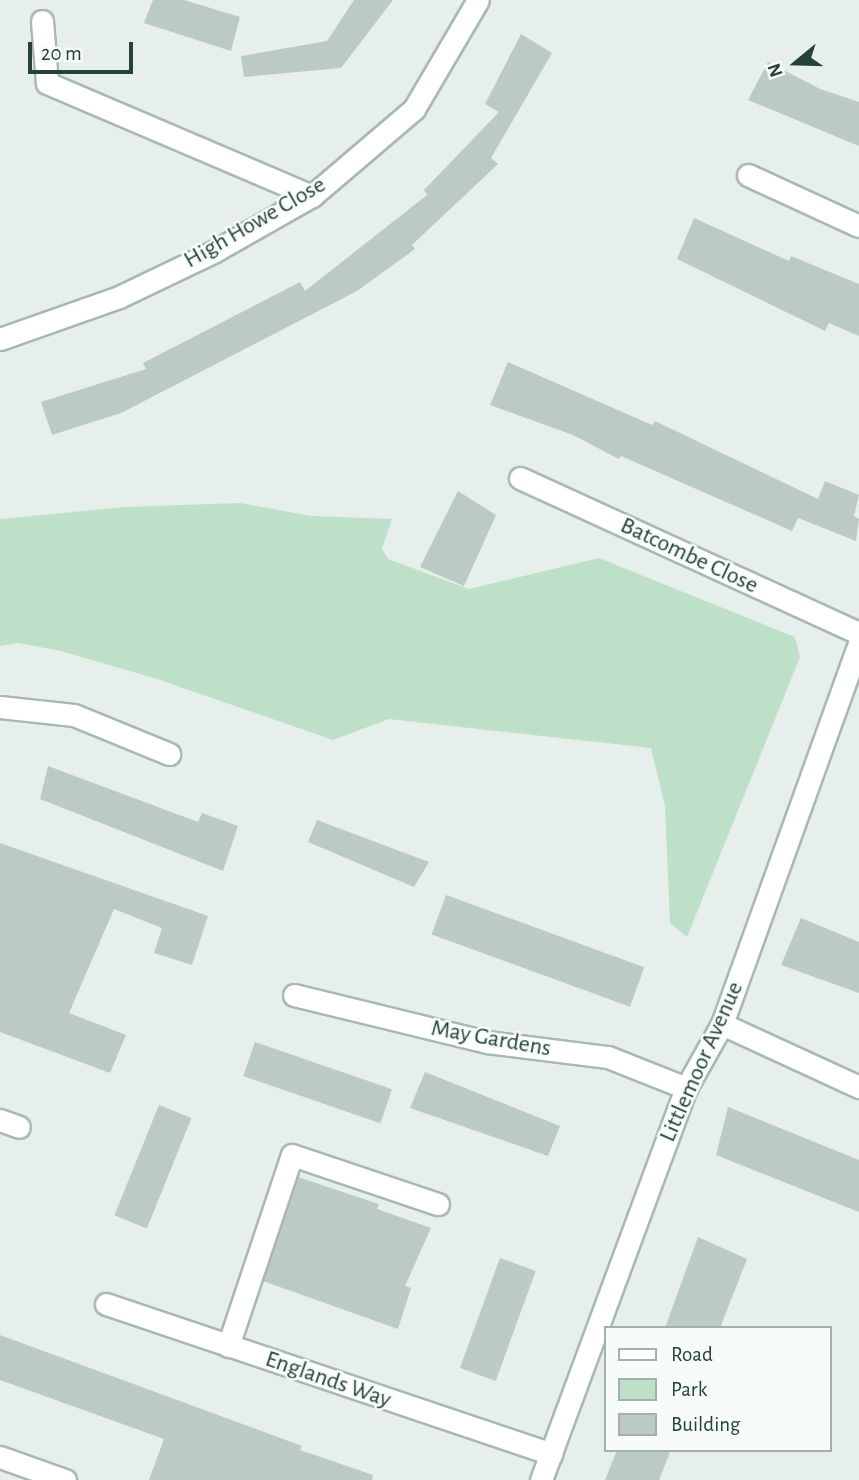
<!DOCTYPE html>
<style>
body{margin:0}
#map{position:relative;width:859px;height:1480px;overflow:hidden;background:#e6efeb;font-family:"Alegreya Sans",sans-serif}
div>[style]{position:absolute}
.green>*{inset:0;background:#bfe0c8}
.building>*{inset:0;background:#bbcac4;transform-origin:0 0}
.roads{filter:drop-shadow(2px 0 #a8b8b2) drop-shadow(-2px 0 #a8b8b2) drop-shadow(0 2px #a8b8b2) drop-shadow(0 -2px #a8b8b2)}
.minor>*{height:21px;margin:-10.5px;padding:0 10.5px;transform-origin:10.5px;border-radius:10.5px;background:#fff}
span{translate:-50% -50%;white-space:nowrap;text-align:center;line-height:1.15;-webkit-text-stroke:5px #f7fbf9;paint-order:stroke}
.street-label{font-size:24px;color:#24423a}
.legend{position:absolute;left:604px;top:1326px;width:228px;height:126px;box-sizing:border-box;background:#f7fbf9;border:2px solid #a3b1ad;margin:0;padding:9px 12px;list-style:none;font-size:21px;color:#24423a}
.legend li{display:flex;align-items:center;gap:14px;height:35px}
.legend b{width:35px;border:2px solid #a3b1ad}
.north{position:absolute;left:761px;top:28px;width:70px;height:70px;-webkit-text-stroke:5px #f7fbf9;paint-order:stroke;rotate:251deg;font-size:19px;font-weight:700;line-height:28px;text-align:center;color:#24423a}
.north::after{content:'';display:block;margin:auto;width:24px;height:32px;background:#24423a;clip-path:polygon(50% 0,100% 100%,50% 72%,0 100%)}
.scale{position:absolute;left:28px;top:42px;width:105px;height:32px;box-sizing:border-box;border:4px solid #24423a;border-top:0;padding-left:9px;font-size:21px;line-height:24px;white-space:nowrap;color:#24423a;-webkit-text-stroke:5px #f7fbf9;paint-order:stroke}
</style>
<div id="map">
<div class="green">
<div style="clip-path:polygon(240px 503px,311px 516px,392px 519px,382px 549px,388px 559px,469px 589px,599px 558px,795px 637px,800px 657px,687px 937px,670px 923px,665px 806px,651px 748px,389px 719px,333px 740px,157px 679px,61px 651px,18px 643px,0 646px,0 519px,125px 507px)"></div>
</div>
<div class="building">
<div style="clip-path:polygon(153px 0,184px 0,240px 17px,231px 51px,144px 23px)"></div>
<div style="clip-path:polygon(354px 0,393px 0,341px 68px,244px 77px,241px 56px,327px 41px)"></div>
<div style="clip-path:polygon(521px 34px,552px 53px,491px 158px,498px 164px,412px 245px,415px 249px,357px 291px,121px 413px,52px 435px,41px 402px,146px 369px,143px 363px,300px 282px,305px 291px,427px 195px,424px 190px,499px 112px,485px 104px)"></div>
<div style="clip-path:polygon(768px 62px,820px 89px,859px 102px,859px 146px,748px 100px)"></div>
<div style="clip-path:polygon(694px 218px,789px 261px,791px 256px,859px 284px,859px 336px,829px 323px,825px 331px,677px 259px)"></div>
<div style="clip-path:polygon(508px 362px,652px 425px,655px 421px,818px 499px,825px 481px,859px 495px,854px 516px,859px 519px,856px 541px,798px 518px,792px 531px,621px 456px,619px 459px,573px 435px,490px 405px)"></div>
<div style="clip-path:polygon(458px 491px,496px 515px,464px 586px,420px 567px)"></div>
<div style="clip-path:polygon(48px 766px,198px 822px,202px 813px,238px 826px,223px 871px,40px 799px)"></div>
<div style="clip-path:polygon(317px 820px,429px 862px,414px 887px,308px 842px)"></div>
<div style="clip-path:polygon(0 843px,208px 916px,192px 965px,154px 953px,162px 928px,114px 909px,69px 1013px,126px 1035px,110px 1073px,0 1032px)"></div>
<div style="left:446px;top:895px;width:211px;height:42px;rotate:20deg"></div>
<div style="clip-path:polygon(801px 918px,859px 942px,859px 993px,781px 965px)"></div>
<div style="left:255px;top:1042px;width:145px;height:36px;rotate:19deg"></div>
<div style="clip-path:polygon(425px 1072px,560px 1126px,548px 1156px,410px 1108px)"></div>
<div style="left:159px;top:1105px;width:35px;height:119px;rotate:22deg"></div>
<div style="clip-path:polygon(728px 1107px,859px 1160px,859px 1212px,716px 1155px)"></div>
<div style="clip-path:polygon(298px 1177px,379px 1204px,377px 1209px,431px 1228px,405px 1286px,411px 1288px,398px 1329px,263px 1281px)"></div>
<div style="clip-path:polygon(698px 1237px,747px 1259px,720px 1328px,665px 1328px)"></div>
<div style="left:500px;top:1258px;width:38px;height:117px;rotate:20deg"></div>
<div style="clip-path:polygon(0 1335px,302px 1446px,300px 1450px,373px 1475px,372px 1480px,149px 1480px,164px 1439px,0 1380px)"></div>
<div style="clip-path:polygon(617px 1450px,671px 1450px,659px 1480px,605px 1480px)"></div>
</div>
<div class="roads">
<div class="minor">
<div style="left:42px;top:21px;width:62px;rotate:85.4deg"></div>
<div style="left:47px;top:83px;width:288px;rotate:23.1deg"></div>
<div style="left:748px;top:175px;width:122px;rotate:24.7deg"></div>
<div style="left:0;top:339px;width:126px;rotate:-19.4deg"></div>
<div style="left:119px;top:297px;width:106px;rotate:-25.6deg"></div>
<div style="left:215px;top:251px;width:112px;rotate:-29.6deg"></div>
<div style="left:312px;top:196px;width:134px;rotate:-40.5deg"></div>
<div style="left:414px;top:109px;width:126px;rotate:-59.6deg"></div>
<div style="left:520px;top:478px;width:373px;rotate:24.6deg"></div>
<div style="left:0;top:707px;width:74px;rotate:6.2deg"></div>
<div style="left:74px;top:715px;width:103px;rotate:22.3deg"></div>
<div style="left:294px;top:995px;width:199px;rotate:13.7deg"></div>
<div style="left:487px;top:1042px;width:122px;rotate:7.1deg"></div>
<div style="left:608px;top:1057px;width:84px;rotate:21.7deg"></div>
<div style="left:722px;top:1024px;width:151px;rotate:24.7deg"></div>
<div style="left:0;top:1120px;width:20px;rotate:20deg"></div>
<div style="left:106px;top:1304px;width:470px;rotate:18.6deg"></div>
<div style="left:228px;top:1346px;width:201px;rotate:-71.5deg"></div>
<div style="left:292px;top:1155px;width:154px;rotate:18.6deg"></div>
<div style="left:0;top:1457px;width:69px;rotate:19.5deg"></div>
<div style="left:541px;top:1480px;width:418px;rotate:-69.7deg"></div>
<div style="left:686px;top:1088px;width:73px;rotate:-60.6deg"></div>
<div style="left:722px;top:1024px;width:405px;rotate:-70.2deg"></div>
</div>
</div>
<div class="street-label">
<span style="left:255px;top:223px;rotate:-30deg">High Howe Close</span>
<span style="left:689px;top:556px;rotate:25deg">Batcombe Close</span>
<span style="left:491px;top:1039px;rotate:10deg">May Gardens</span>
<span style="left:702px;top:1062px;rotate:-66deg">Littlemoor Avenue</span>
<span style="left:328px;top:1380px;rotate:19deg">Englands Way</span>
</div>
<ul class="legend">
<li><b style="height:9px;background:#fff"></b>Road</li>
<li><b style="height:19px;background:#bfe0c8"></b>Park</li>
<li><b style="height:19px;background:#bbcac4"></b>Building</li>
</ul>
<div class="north">N</div>
<div class="scale">20 m</div>
</div>
